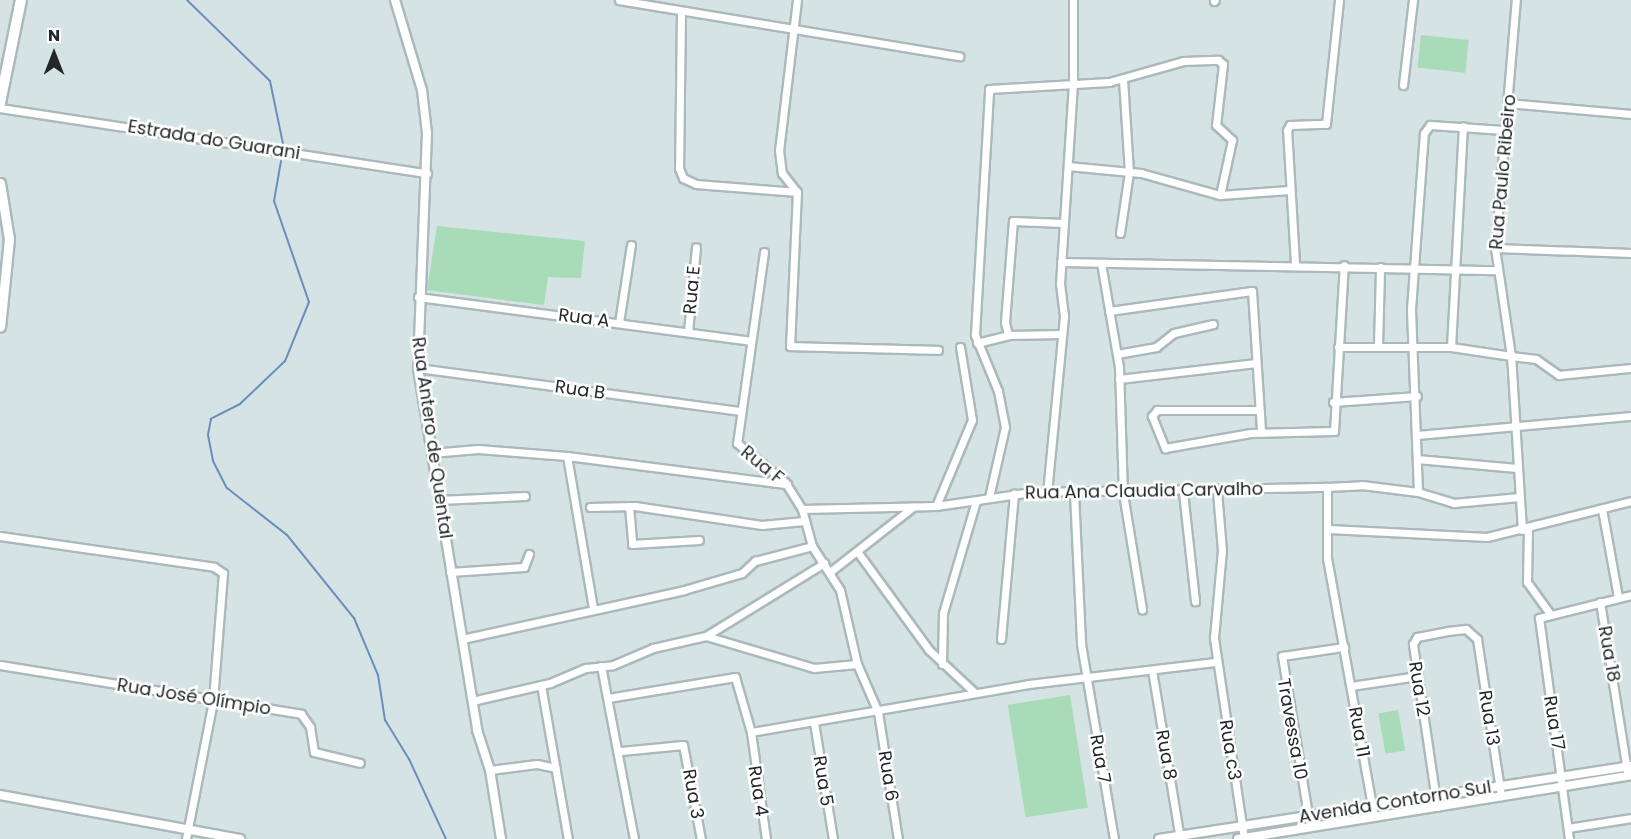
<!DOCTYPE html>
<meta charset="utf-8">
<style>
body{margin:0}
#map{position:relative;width:1631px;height:839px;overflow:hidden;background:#d6e3e4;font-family:Poppins,sans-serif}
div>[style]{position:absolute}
.green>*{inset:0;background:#a8dcb8;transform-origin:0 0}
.stream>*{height:2px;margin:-1px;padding:0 1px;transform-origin:1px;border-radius:1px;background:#6a8fbc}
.roads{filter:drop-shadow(2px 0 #acb9ba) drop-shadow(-2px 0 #acb9ba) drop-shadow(0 2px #acb9ba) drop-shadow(0 -2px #acb9ba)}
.minor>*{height:7px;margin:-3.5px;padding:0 3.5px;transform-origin:3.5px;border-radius:3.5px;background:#fff}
.tertiary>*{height:8px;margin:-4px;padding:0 4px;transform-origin:4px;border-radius:4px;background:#fff}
.secondary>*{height:9px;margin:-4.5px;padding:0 4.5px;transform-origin:4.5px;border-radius:4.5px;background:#fff}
.trunk>*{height:10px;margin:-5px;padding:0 5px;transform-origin:5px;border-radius:5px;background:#fff}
span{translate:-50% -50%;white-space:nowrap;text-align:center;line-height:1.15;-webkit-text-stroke:5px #fff;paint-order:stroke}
.street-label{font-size:18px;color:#222727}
.north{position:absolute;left:24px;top:24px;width:60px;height:60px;-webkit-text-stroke:4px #fff;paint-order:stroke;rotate:0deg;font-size:16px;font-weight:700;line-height:24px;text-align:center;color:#222727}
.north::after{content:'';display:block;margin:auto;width:21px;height:27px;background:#222727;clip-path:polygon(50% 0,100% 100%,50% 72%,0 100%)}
</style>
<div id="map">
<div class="green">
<div style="left:1421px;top:35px;width:48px;height:33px;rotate:6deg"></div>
<div style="clip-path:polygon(437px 226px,585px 241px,581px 278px,548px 277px,544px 305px,427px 290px)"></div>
<div style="left:1070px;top:695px;width:114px;height:63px;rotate:81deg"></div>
<div style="left:1398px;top:710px;width:41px;height:20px;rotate:80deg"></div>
</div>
<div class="stream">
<div style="left:187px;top:0;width:116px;rotate:44.3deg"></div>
<div style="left:270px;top:81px;width:64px;rotate:78.3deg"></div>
<div style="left:281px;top:161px;width:41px;rotate:99.9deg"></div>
<div style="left:274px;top:201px;width:107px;rotate:70.9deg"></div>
<div style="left:309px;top:302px;width:64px;rotate:112.1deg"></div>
<div style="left:285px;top:361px;width:62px;rotate:136.3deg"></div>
<div style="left:240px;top:404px;width:33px;rotate:153deg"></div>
<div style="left:211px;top:419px;width:16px;rotate:101deg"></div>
<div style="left:208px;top:435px;width:26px;rotate:79deg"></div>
<div style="left:213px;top:461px;width:30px;rotate:63deg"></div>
<div style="left:227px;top:488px;width:76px;rotate:38.1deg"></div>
<div style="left:287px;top:535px;width:107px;rotate:51.1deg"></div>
<div style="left:354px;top:618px;width:62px;rotate:67.2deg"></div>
<div style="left:378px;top:675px;width:46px;rotate:81.2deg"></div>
<div style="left:385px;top:720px;width:46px;rotate:58.4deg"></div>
<div style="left:409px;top:759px;width:88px;rotate:65.2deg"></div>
</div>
<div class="roads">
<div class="minor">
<div style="left:619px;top:0;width:345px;rotate:9.4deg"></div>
<div style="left:797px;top:0;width:151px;rotate:96.8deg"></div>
<div style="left:779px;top:150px;width:23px;rotate:83deg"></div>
<div style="left:782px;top:173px;width:24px;rotate:52deg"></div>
<div style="left:797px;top:192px;width:154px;rotate:92.6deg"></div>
<div style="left:790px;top:346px;width:148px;rotate:1.5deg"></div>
<div style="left:1214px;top:1px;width:1px;rotate:-45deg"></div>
<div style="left:681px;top:11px;width:157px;rotate:90.7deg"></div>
<div style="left:679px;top:168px;width:11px;rotate:68deg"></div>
<div style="left:683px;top:178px;width:14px;rotate:25deg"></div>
<div style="left:696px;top:184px;width:101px;rotate:4.5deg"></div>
<div style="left:1403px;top:85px;width:86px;rotate:-83.3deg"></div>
<div style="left:1508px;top:103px;width:123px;rotate:5.1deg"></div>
<div style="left:0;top:108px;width:432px;rotate:8.7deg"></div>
<div style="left:1068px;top:166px;width:73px;rotate:5.5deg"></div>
<div style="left:1141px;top:173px;width:82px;rotate:15.6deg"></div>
<div style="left:1220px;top:195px;width:69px;rotate:-4.1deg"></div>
<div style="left:1120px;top:233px;width:62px;rotate:-81.6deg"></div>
<div style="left:1129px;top:172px;width:92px;rotate:-93.7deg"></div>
<div style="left:1495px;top:248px;width:136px;rotate:2.1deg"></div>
<div style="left:764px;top:252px;width:193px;rotate:98deg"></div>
<div style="left:737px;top:443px;width:62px;rotate:39.1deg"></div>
<div style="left:785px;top:482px;width:32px;rotate:58deg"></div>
<div style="left:802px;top:509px;width:38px;rotate:75deg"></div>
<div style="left:812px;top:546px;width:52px;rotate:57.5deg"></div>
<div style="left:840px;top:590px;width:76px;rotate:77.1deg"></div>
<div style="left:857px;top:664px;width:52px;rotate:66.4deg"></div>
<div style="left:878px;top:712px;width:129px;rotate:81.1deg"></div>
<div style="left:1061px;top:262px;width:436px;rotate:1.1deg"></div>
<div style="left:1101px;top:263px;width:106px;rotate:80.2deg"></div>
<div style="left:1119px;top:367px;width:126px;rotate:88.2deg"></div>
<div style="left:1123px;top:493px;width:118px;rotate:80.7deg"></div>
<div style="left:1295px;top:263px;width:133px;rotate:-93.4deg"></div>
<div style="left:1287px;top:130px;width:6px;rotate:-59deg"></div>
<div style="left:1290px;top:125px;width:36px;rotate:-2deg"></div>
<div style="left:1326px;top:124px;width:125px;rotate:-84deg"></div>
<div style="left:418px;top:297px;width:335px;rotate:7.5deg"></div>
<div style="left:1109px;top:311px;width:144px;rotate:-8deg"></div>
<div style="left:1252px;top:291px;width:141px;rotate:86.3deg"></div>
<div style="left:619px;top:323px;width:79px;rotate:-81.3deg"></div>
<div style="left:688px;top:332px;width:85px;rotate:-84.6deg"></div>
<div style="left:1062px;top:334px;width:54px;rotate:178.9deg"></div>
<div style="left:1008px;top:335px;width:13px;rotate:-103deg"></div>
<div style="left:1005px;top:322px;width:101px;rotate:-85.5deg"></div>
<div style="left:1013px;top:221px;width:51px;rotate:2.2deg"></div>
<div style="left:977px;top:343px;width:32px;rotate:-14deg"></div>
<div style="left:1378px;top:346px;width:79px;rotate:-88.5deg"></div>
<div style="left:1338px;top:347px;width:113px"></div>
<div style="left:1451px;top:347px;width:61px;rotate:8.5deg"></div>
<div style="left:1511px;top:356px;width:109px;rotate:-98.4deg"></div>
<div style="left:1495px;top:248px;width:249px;rotate:-85.2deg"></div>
<div style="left:1451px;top:347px;width:221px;rotate:-86.9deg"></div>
<div style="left:1117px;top:354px;width:40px;rotate:-10deg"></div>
<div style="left:1156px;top:347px;width:23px;rotate:-38deg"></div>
<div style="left:1174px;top:333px;width:40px;rotate:-13deg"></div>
<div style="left:418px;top:368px;width:326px;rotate:7.6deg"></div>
<div style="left:1119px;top:379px;width:138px;rotate:-6.7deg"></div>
<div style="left:1333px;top:402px;width:84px;rotate:-4.1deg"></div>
<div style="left:1259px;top:410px;width:102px;rotate:180deg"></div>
<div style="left:1157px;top:410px;width:8px;rotate:130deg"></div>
<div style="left:1152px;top:416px;width:35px;rotate:68deg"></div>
<div style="left:1165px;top:448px;width:87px;rotate:-9.9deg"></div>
<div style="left:1251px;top:433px;width:83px;rotate:-1.4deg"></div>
<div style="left:1334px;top:431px;width:166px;rotate:-86.6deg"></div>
<div style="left:1417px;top:435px;width:215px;rotate:-5.1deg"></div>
<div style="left:431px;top:453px;width:47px;rotate:-4.9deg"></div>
<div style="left:478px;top:449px;width:89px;rotate:4.5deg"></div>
<div style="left:567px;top:456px;width:222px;rotate:7.3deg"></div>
<div style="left:567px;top:456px;width:154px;rotate:80.3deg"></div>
<div style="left:1417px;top:459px;width:100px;rotate:5.1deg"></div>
<div style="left:1327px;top:487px;width:35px;rotate:-3deg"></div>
<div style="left:1362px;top:485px;width:56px;rotate:7.1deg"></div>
<div style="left:1418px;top:492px;width:183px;rotate:-92.2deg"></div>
<div style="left:1411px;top:309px;width:176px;rotate:-85.8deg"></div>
<div style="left:1424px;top:133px;width:10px;rotate:-53deg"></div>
<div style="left:1430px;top:125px;width:74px;rotate:3.9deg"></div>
<div style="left:1217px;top:491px;width:59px;rotate:85.2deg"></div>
<div style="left:1222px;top:550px;width:88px;rotate:95.2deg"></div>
<div style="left:1214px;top:638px;width:203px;rotate:81.5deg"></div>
<div style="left:1183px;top:492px;width:110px;rotate:83.7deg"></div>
<div style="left:1418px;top:492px;width:38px;rotate:17deg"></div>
<div style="left:1454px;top:503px;width:65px;rotate:-5.3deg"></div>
<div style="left:1047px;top:493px;width:178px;rotate:-84.5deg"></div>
<div style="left:1064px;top:316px;width:32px;rotate:-97deg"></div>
<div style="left:1060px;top:284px;width:199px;rotate:-86.3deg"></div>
<div style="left:1073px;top:85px;width:85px;rotate:-90deg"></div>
<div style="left:1074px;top:493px;width:151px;rotate:87.3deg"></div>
<div style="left:1081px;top:644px;width:198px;rotate:80.4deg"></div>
<div style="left:989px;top:497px;width:72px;rotate:-77.1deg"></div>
<div style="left:1005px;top:427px;width:37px;rotate:-101deg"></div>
<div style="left:998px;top:391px;width:61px;rotate:-112.3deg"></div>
<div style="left:975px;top:335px;width:246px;rotate:-86.7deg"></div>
<div style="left:989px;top:89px;width:120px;rotate:-3.3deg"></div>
<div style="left:1109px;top:82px;width:77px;rotate:-15.8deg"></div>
<div style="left:1183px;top:61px;width:35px;rotate:-2deg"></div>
<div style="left:1218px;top:60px;width:6px;rotate:39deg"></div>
<div style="left:1223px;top:64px;width:61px;rotate:96.5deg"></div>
<div style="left:1216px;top:125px;width:22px;rotate:43deg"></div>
<div style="left:1232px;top:140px;width:56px;rotate:102.3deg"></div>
<div style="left:439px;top:500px;width:86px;rotate:-2.7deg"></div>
<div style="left:629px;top:506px;width:38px;rotate:85deg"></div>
<div style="left:632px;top:544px;width:67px;rotate:-3.4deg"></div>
<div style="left:936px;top:506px;width:93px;rotate:-67.3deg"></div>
<div style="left:972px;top:420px;width:74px;rotate:-99.3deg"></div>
<div style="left:590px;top:507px;width:45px;rotate:-1.3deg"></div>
<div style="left:635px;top:506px;width:128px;rotate:8.5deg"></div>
<div style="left:762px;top:525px;width:42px;rotate:-5.4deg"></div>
<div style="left:802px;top:509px;width:134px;rotate:-1.3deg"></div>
<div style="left:936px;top:506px;width:97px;rotate:-8.3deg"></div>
<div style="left:1032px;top:492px;width:295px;rotate:-1deg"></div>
<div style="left:1327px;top:487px;width:71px;rotate:90deg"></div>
<div style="left:1327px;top:558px;width:263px;rotate:79.7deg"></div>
<div style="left:1602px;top:509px;width:89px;rotate:79.7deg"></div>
<div style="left:1329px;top:529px;width:158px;rotate:2.9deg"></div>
<div style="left:1487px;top:537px;width:148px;rotate:-14deg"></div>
<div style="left:1528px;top:529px;width:53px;rotate:91.1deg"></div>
<div style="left:1527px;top:582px;width:37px;rotate:54deg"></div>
<div style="left:1522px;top:530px;width:174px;rotate:-93.6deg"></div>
<div style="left:1511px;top:356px;width:25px;rotate:7deg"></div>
<div style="left:1536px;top:359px;width:28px;rotate:35deg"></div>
<div style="left:1559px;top:375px;width:72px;rotate:-5.6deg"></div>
<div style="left:0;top:536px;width:216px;rotate:8.2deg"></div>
<div style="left:214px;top:567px;width:11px;rotate:34deg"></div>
<div style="left:223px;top:573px;width:128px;rotate:94.5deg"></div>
<div style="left:213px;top:701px;width:141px;rotate:101.1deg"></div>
<div style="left:859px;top:554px;width:119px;rotate:53.9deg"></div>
<div style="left:929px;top:650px;width:62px;rotate:43deg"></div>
<div style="left:831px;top:571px;width:104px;rotate:-38deg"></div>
<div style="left:450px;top:572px;width:74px;rotate:-3.9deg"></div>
<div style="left:524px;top:567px;width:14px;rotate:-69deg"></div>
<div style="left:1600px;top:602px;width:171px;rotate:80.9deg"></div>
<div style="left:706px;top:636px;width:113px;rotate:16.5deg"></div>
<div style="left:814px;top:668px;width:43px;rotate:-5.3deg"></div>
<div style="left:462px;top:639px;width:227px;rotate:-12.4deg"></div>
<div style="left:684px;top:590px;width:60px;rotate:-16.3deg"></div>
<div style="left:742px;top:573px;width:18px;rotate:-43deg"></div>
<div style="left:755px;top:561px;width:59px;rotate:-14.7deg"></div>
<div style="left:1001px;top:639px;width:146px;rotate:-84.9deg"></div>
<div style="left:942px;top:664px;width:51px;rotate:-88.9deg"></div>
<div style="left:943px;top:613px;width:117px;rotate:-73.6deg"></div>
<div style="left:0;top:665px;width:305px;rotate:9.2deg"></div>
<div style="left:301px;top:714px;width:16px;rotate:55deg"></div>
<div style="left:310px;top:727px;width:25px;rotate:81deg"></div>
<div style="left:314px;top:752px;width:47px;rotate:13.4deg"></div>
<div style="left:601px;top:666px;width:176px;rotate:79.2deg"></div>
<div style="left:1152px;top:670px;width:171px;rotate:80.6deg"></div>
<div style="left:541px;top:685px;width:156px;rotate:80.1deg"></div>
<div style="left:1351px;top:686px;width:67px;rotate:-8.6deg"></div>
<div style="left:608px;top:698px;width:129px;rotate:-9.4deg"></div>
<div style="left:735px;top:677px;width:57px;rotate:73.8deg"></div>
<div style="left:472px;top:701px;width:80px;rotate:-13deg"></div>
<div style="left:550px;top:683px;width:39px;rotate:-23deg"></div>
<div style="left:586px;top:668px;width:27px;rotate:-6deg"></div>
<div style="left:613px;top:665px;width:43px;rotate:-23deg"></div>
<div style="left:653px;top:648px;width:54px;rotate:-12.8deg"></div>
<div style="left:706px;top:636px;width:139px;rotate:-31.7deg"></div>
<div style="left:814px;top:722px;width:119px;rotate:80.8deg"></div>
<div style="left:621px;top:751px;width:62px;rotate:-5.5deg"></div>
<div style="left:683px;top:745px;width:96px;rotate:79.2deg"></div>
<div style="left:490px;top:770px;width:47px;rotate:-7.3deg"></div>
<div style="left:537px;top:764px;width:19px;rotate:12deg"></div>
<div style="left:1437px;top:807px;width:165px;rotate:-98.4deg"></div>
<div style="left:1413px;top:644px;width:8px;rotate:-60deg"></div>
<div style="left:1417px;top:637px;width:31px;rotate:-11deg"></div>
<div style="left:1447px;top:631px;width:19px;rotate:-6deg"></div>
<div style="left:1466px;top:629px;width:15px;rotate:42deg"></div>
<div style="left:1477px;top:639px;width:159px;rotate:81.3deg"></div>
<div style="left:1310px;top:827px;width:173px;rotate:-99.3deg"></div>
<div style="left:1282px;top:656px;width:63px;rotate:-8.3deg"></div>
<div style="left:1568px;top:828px;width:64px;rotate:-9deg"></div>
<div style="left:766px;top:839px;width:108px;rotate:-98deg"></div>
<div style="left:751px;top:732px;width:281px;rotate:-9.8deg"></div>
<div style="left:1028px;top:684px;width:189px;rotate:-6.7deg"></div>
<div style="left:1569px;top:839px;width:223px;rotate:-97.7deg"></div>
<div style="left:1539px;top:618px;width:95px;rotate:-14deg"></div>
</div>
<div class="tertiary">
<div style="left:395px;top:0;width:94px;rotate:73.3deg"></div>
<div style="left:422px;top:90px;width:43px;rotate:83.4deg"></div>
<div style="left:427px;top:133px;width:235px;rotate:92.2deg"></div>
<div style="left:418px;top:368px;width:367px;rotate:80.7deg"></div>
<div style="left:477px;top:730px;width:42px;rotate:72deg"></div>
<div style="left:490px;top:770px;width:70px;rotate:80.9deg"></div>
<div style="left:0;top:795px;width:244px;rotate:10.4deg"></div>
<div style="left:1159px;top:839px;width:478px;rotate:-8.8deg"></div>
<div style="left:1238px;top:839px;width:398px;rotate:-9.2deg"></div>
</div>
<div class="secondary">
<div style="left:0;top:183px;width:57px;rotate:80.9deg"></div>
<div style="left:9px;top:239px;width:88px;rotate:95.8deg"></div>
</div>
<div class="trunk">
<div style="left:0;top:103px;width:105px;rotate:-78.5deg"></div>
</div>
</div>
<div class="street-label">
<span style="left:214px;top:140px;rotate:9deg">Estrada do Guarani</span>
<span style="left:1503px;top:172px;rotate:-85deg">Rua Paulo Ribeiro</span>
<span style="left:692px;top:290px;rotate:-85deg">Rua E</span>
<span style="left:584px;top:318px;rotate:7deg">Rua A</span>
<span style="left:580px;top:390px;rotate:8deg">Rua B</span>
<span style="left:432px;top:438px;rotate:82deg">Rua Antero de Quental</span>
<span style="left:762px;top:465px;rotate:39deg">Rua F</span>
<span style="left:1144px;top:491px;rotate:-1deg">Rua Ana Claudia Carvalho</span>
<span style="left:1609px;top:654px;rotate:80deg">Rua 18</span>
<span style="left:1419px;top:689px;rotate:81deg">Rua 12</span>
<span style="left:194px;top:697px;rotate:9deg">Rua José Olímpio</span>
<span style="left:1489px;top:718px;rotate:81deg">Rua 13</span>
<span style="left:1554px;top:723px;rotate:81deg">Rua 17</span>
<span style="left:1292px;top:729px;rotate:80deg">Travessa 10</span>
<span style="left:1359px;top:732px;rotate:80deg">Rua 11</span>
<span style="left:1230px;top:750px;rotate:81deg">Rua c3</span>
<span style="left:1166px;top:755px;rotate:80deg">Rua 8</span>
<span style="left:1100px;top:759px;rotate:80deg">Rua 7</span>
<span style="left:888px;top:776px;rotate:81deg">Rua 6</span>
<span style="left:823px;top:781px;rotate:81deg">Rua 5</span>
<span style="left:758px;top:791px;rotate:81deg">Rua 4</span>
<span style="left:693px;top:794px;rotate:80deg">Rua 3</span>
<span style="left:1395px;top:802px;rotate:-9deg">Avenida Contorno Sul</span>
</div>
<div class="north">N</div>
</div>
